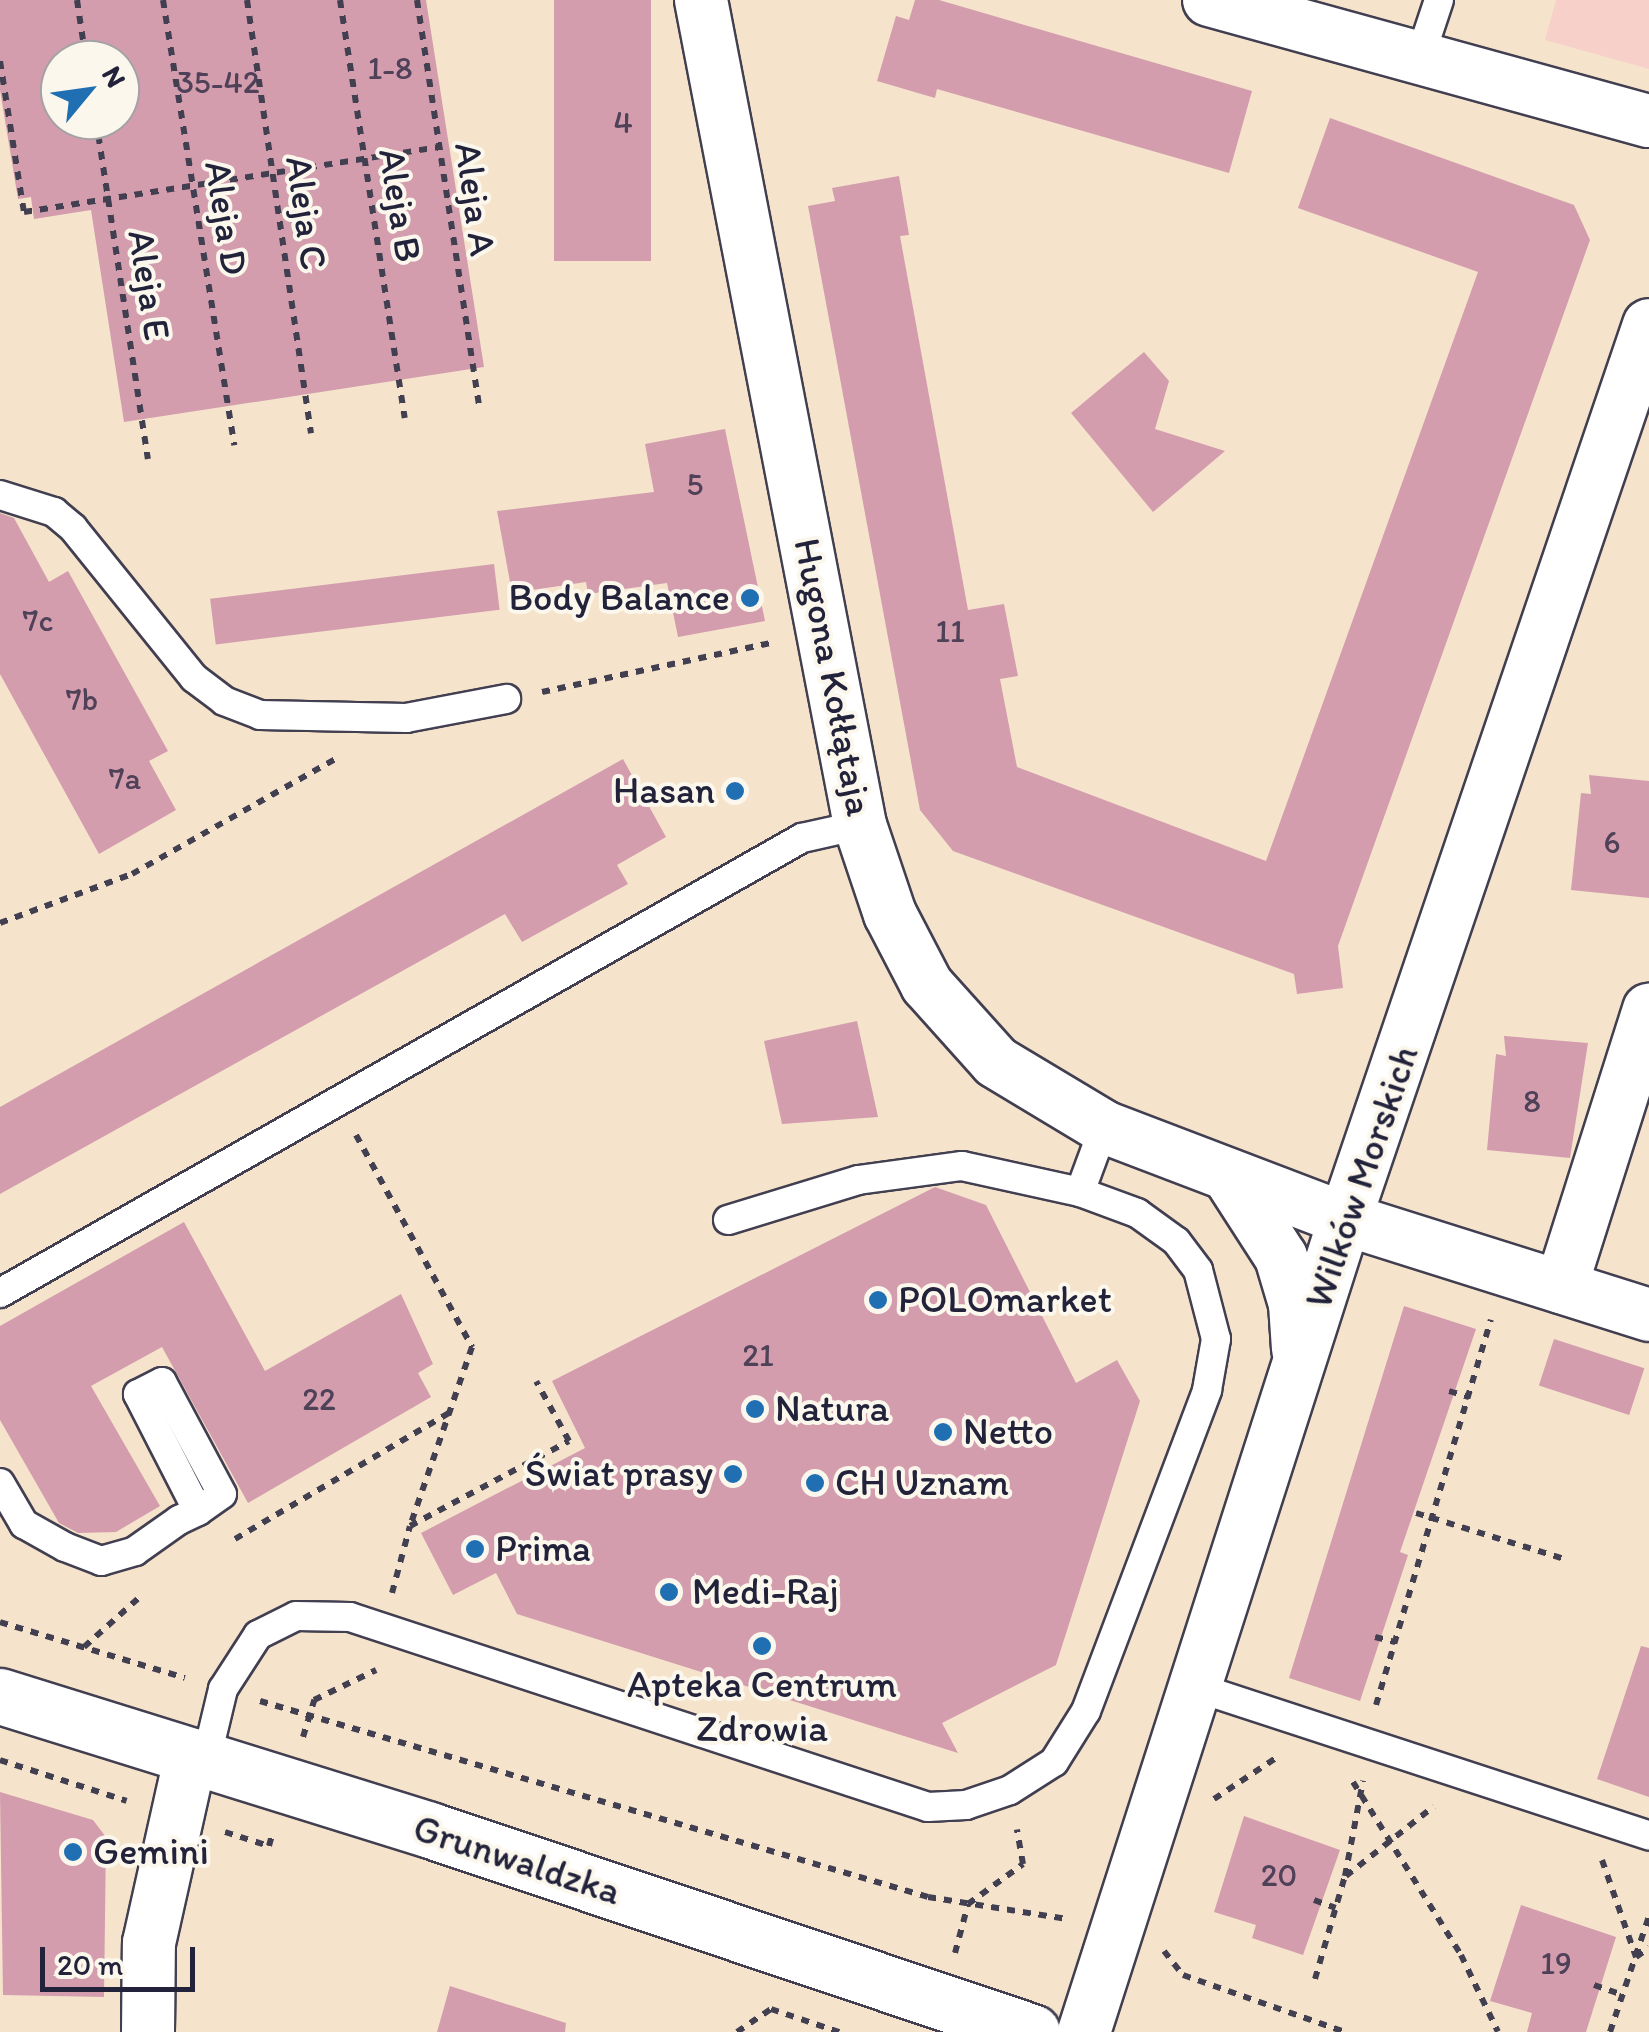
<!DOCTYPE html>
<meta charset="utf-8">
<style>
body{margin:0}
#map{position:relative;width:1649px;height:2032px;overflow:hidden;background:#f5e4cb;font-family:Itim,sans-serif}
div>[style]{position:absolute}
.built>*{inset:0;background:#f7d0ca}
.building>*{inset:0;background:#d39dae;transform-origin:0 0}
.path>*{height:6px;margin-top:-3px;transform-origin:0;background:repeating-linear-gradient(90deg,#423f51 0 8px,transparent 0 16px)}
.roads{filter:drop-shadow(2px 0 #423f51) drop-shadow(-2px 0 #423f51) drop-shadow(0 2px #423f51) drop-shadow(0 -2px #423f51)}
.service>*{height:28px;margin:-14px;padding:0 14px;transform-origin:14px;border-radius:14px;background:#fff}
.minor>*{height:52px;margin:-26px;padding:0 26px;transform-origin:26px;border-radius:26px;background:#fff}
.tertiary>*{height:55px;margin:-27.5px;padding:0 27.5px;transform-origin:27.5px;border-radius:27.5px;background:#fff}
.dots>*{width:28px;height:28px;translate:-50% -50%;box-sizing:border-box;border:5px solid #fbf7ec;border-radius:50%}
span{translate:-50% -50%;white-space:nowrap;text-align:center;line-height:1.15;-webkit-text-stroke:8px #fbf7ec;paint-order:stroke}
.number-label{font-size:32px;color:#4e4158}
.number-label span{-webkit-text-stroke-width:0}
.street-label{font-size:38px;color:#22223b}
.poi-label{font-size:38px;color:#22223b}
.right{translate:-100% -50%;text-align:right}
.left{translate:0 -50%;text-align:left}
.north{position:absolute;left:40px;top:40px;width:100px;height:100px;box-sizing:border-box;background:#fbf7ec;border:2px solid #a4a2a5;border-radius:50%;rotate:61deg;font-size:28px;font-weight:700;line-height:40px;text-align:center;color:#22223b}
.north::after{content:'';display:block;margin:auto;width:35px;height:45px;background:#1f6fb2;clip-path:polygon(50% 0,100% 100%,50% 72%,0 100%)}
.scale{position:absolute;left:40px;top:1947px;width:155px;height:45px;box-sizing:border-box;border:5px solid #22223b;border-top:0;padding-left:12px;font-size:30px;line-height:35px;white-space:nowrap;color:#22223b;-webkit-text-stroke:8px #fbf7ec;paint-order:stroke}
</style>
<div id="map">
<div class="built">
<div style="clip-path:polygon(1556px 0,1649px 0,1649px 69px,1545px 40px)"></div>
</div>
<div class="building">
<div style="clip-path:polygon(evenodd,0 0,426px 0,484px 367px,124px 422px,91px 210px,34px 219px,31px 197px,18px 199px,0 90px,0 0,60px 60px,120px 60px,120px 120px,60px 120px,60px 60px)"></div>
<div style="left:554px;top:0;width:97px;height:261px"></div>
<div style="clip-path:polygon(915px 0,939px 0,1252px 91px,1229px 173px,937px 89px,935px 98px,877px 81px,896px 16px,909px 20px)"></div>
<div style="clip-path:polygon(1330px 118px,1574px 205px,1590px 240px,1338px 946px,1343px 988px,1297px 994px,1294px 974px,953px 851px,920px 810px,808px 206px,835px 201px,832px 188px,899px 176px,909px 235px,900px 236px,968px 610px,1004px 604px,1018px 676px,1000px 679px,1017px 767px,1266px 861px,1478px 272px,1298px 208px)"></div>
<div style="clip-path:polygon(1144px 352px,1169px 381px,1155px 429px,1225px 451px,1153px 512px,1071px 413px)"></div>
<div style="clip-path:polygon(725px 429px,765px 621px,678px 637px,667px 583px,588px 594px,586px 582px,512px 593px,497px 511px,654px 492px,645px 444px)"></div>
<div style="clip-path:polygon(0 513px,14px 518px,49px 582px,68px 571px,168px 751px,149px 761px,176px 810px,99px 854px,0 674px)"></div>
<div style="left:494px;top:564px;width:46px;height:286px;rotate:83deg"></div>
<div style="clip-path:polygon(623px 759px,666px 837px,617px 865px,628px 884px,522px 942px,505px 914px,0 1194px,0 1107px)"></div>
<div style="clip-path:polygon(1589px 775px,1649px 781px,1649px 898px,1571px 890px,1581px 793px,1591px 794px)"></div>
<div style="clip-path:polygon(857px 1021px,878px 1117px,782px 1124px,764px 1041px)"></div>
<div style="clip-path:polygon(1504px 1036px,1588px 1043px,1570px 1158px,1487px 1150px,1496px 1054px,1506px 1056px)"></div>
<div style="clip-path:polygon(935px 1187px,986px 1205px,1076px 1383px,1117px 1360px,1140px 1401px,1056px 1665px,942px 1723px,958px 1753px,517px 1614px,496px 1573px,453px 1595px,421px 1533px,585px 1448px,552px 1381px)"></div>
<div style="clip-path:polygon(184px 1222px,265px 1371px,401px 1294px,433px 1364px,418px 1373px,431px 1397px,248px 1503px,162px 1347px,91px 1386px,160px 1506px,116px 1532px,78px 1533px,59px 1523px,0 1420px,0 1326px)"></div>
<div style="clip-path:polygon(1404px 1306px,1476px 1329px,1400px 1552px,1408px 1555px,1360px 1701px,1289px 1678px)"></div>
<div style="left:1554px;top:1339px;width:95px;height:49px;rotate:18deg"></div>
<div style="clip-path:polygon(1641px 1646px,1649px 1648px,1649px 1797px,1597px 1779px)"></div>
<div style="clip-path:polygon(0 1792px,93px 1820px,106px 1837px,104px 1997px,3px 1995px)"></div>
<div style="clip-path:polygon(1244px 1816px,1340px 1850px,1303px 1955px,1252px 1938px,1256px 1925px,1214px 1912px)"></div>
<div style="clip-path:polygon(1521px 1905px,1616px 1937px,1586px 2032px,1527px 2032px,1532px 2013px,1490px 2001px)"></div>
<div style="clip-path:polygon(450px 1986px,566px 2023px,565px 2032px,437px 2032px)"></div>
</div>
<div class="path">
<div style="left:77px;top:0;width:61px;rotate:81.5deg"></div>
<div style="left:163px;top:0;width:451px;rotate:80.9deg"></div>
<div style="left:247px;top:0;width:438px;rotate:81.6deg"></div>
<div style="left:340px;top:0;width:423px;rotate:81.2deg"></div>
<div style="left:417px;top:0;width:412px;rotate:81.3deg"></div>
<div style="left:0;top:61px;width:153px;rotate:81deg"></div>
<div style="left:24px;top:212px;width:421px;rotate:-8.9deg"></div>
<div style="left:96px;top:120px;width:343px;rotate:81.3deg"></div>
<div style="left:542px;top:692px;width:238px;rotate:-12.1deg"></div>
<div style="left:0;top:923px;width:141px;rotate:-20.4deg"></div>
<div style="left:132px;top:874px;width:233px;rotate:-29.5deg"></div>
<div style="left:356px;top:1135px;width:242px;rotate:61.3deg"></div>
<div style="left:472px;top:1347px;width:189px;rotate:109.1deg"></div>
<div style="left:1449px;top:1391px;width:21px;rotate:17deg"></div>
<div style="left:1416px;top:1513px;width:159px;rotate:17.2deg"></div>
<div style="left:235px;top:1539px;width:248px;rotate:-30.5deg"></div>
<div style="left:392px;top:1593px;width:69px;rotate:-75deg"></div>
<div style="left:410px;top:1526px;width:180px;rotate:-28.1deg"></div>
<div style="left:569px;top:1441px;width:68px;rotate:-118.8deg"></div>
<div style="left:0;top:1622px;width:193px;rotate:16.8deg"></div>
<div style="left:1375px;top:1637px;width:21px;rotate:14deg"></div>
<div style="left:84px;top:1647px;width:79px;rotate:-41.9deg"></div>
<div style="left:260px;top:1701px;width:696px;rotate:16.35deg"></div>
<div style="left:928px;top:1897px;width:141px;rotate:9deg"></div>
<div style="left:1376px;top:1705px;width:402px;rotate:-73.4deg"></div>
<div style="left:303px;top:1737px;width:39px;rotate:-73deg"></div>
<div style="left:314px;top:1700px;width:69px;rotate:-25.8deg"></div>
<div style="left:0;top:1760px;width:133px;rotate:17.9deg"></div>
<div style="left:1353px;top:1782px;width:204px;rotate:58deg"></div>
<div style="left:1461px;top:1955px;width:85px;rotate:64.3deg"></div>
<div style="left:1214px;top:1799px;width:78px;rotate:-33.5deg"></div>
<div style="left:225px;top:1832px;width:46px;rotate:17.7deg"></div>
<div style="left:269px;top:1846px;width:11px;rotate:-75deg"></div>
<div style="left:1602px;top:1860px;width:103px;rotate:70.7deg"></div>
<div style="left:1636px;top:1957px;width:16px;rotate:-35deg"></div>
<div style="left:1346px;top:1876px;width:112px;rotate:-38.5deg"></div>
<div style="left:1314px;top:1900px;width:23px;rotate:20deg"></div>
<div style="left:1164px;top:1951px;width:31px;rotate:52deg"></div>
<div style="left:1183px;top:1975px;width:172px;rotate:19.4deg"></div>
<div style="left:955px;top:1953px;width:51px;rotate:-75.1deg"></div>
<div style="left:968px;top:1904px;width:68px;rotate:-36deg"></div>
<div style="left:1023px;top:1864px;width:35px;rotate:-100deg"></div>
<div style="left:1315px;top:1979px;width:107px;rotate:-73.8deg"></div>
<div style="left:1345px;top:1876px;width:97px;rotate:-79.3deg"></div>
<div style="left:1594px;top:1985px;width:31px;rotate:19deg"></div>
<div style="left:737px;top:2032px;width:41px;rotate:-34.1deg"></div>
<div style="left:771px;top:2009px;width:72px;rotate:18.7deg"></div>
<div style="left:1610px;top:2032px;width:122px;rotate:-71.4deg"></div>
</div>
<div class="roads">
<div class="service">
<div style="left:1420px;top:57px;width:60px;rotate:-71.6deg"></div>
<div style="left:0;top:495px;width:57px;rotate:17.5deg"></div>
<div style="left:54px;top:512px;width:25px;rotate:40deg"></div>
<div style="left:73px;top:528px;width:193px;rotate:51.1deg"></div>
<div style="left:194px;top:678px;width:38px;rotate:37deg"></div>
<div style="left:224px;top:701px;width:39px;rotate:21deg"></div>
<div style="left:260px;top:715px;width:146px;rotate:1.2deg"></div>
<div style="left:406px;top:718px;width:102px;rotate:-10.8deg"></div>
<div style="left:728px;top:1220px;width:136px;rotate:-17.1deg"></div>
<div style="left:858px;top:1180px;width:105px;rotate:-7.7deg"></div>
<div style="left:962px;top:1166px;width:121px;rotate:12.4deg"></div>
<div style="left:1080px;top:1192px;width:69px;rotate:-69.7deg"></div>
<div style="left:0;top:1293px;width:922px;rotate:-29.57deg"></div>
<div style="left:802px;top:838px;width:59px;rotate:-12.6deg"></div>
<div style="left:0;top:1483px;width:48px;rotate:59.7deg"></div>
<div style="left:24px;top:1524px;width:47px;rotate:29.3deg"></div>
<div style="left:65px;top:1547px;width:39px;rotate:21deg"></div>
<div style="left:101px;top:1561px;width:35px;rotate:-16deg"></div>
<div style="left:135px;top:1551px;width:54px;rotate:-35.2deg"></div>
<div style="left:179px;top:1520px;width:21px;rotate:-25deg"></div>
<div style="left:198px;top:1511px;width:29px;rotate:-35deg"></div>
<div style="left:222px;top:1494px;width:127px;rotate:-118.2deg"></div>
<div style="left:162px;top:1382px;width:27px;rotate:153deg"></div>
<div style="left:138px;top:1394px;width:131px;rotate:62.9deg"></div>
<div style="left:1195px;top:1687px;width:478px;rotate:18.1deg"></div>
<div style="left:206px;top:1760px;width:73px;rotate:-76.5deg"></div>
<div style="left:223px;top:1689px;width:64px;rotate:-57.1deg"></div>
<div style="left:258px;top:1635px;width:42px;rotate:-26.6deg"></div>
<div style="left:296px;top:1616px;width:54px;rotate:1.1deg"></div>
<div style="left:350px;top:1617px;width:608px;rotate:18.2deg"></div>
<div style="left:928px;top:1807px;width:38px;rotate:-3deg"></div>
<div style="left:966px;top:1805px;width:46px;rotate:-18.8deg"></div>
<div style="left:1010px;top:1790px;width:52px;rotate:-32.5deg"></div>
<div style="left:1054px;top:1762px;width:60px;rotate:-57.9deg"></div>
<div style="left:1086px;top:1711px;width:343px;rotate:-69.3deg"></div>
<div style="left:1207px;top:1390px;width:52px;rotate:-80deg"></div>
<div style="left:1216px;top:1339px;width:71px;rotate:-104.6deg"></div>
<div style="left:1198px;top:1270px;width:36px;rotate:-127deg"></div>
<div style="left:1176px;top:1241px;width:48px;rotate:-144.3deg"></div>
<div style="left:1137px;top:1213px;width:61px;rotate:-159.8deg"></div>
</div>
<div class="minor">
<div style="left:701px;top:0;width:840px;rotate:79.09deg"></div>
<div style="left:860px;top:825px;width:94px;rotate:71.4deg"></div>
<div style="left:890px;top:914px;width:80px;rotate:62.5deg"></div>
<div style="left:927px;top:985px;width:103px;rotate:48.1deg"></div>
<div style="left:996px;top:1062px;width:126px;rotate:31deg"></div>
<div style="left:1104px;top:1127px;width:258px;rotate:20.9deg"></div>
<div style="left:1345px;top:1219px;width:319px;rotate:17.5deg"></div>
<div style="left:1209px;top:0;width:456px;rotate:15.4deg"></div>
<div style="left:1230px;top:1178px;width:94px;rotate:57.2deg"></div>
<div style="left:1281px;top:1257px;width:49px;rotate:73.4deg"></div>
<div style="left:1295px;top:1304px;width:45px;rotate:86.2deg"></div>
<div style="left:1561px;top:1287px;width:291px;rotate:-72.4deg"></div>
<div style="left:148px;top:2032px;width:89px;rotate:-89.4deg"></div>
<div style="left:149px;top:1943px;width:193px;rotate:-77.4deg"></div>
<div style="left:1084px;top:2032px;width:854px;rotate:-72.2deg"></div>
<div style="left:1345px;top:1219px;width:944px;rotate:-71.22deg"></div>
</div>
<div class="tertiary">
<div style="left:0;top:1696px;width:450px;rotate:17.3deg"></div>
<div style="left:430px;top:1830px;width:635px;rotate:18.55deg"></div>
</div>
</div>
<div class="dots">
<div style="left:750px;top:598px;background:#1f6fb2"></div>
<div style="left:735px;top:791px;background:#1f6fb2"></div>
<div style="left:878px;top:1300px;background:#1f6fb2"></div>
<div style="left:755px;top:1409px;background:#1f6fb2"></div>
<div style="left:943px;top:1432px;background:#1f6fb2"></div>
<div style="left:733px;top:1474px;background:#1f6fb2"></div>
<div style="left:815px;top:1483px;background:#1f6fb2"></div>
<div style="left:475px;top:1549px;background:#1f6fb2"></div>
<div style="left:669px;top:1592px;background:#1f6fb2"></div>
<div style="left:762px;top:1646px;background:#1f6fb2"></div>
<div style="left:73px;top:1852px;background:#1f6fb2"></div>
</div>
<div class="number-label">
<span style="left:390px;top:68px">1-8</span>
<span style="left:218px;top:82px">35-42</span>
<span style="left:623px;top:122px">4</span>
<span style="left:695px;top:484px">5</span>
<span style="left:38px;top:620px">7c</span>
<span style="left:950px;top:631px">11</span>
<span style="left:82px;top:699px">7b</span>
<span style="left:125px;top:778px">7a</span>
<span style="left:1612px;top:842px">6</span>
<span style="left:1532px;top:1101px">8</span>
<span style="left:758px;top:1355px">21</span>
<span style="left:319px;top:1399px">22</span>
<span style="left:1279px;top:1875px">20</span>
<span style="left:1556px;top:1963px">19</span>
</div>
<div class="street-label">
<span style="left:475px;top:199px;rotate:82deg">Aleja A</span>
<span style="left:400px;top:205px;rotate:81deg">Aleja B</span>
<span style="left:306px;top:213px;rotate:82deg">Aleja C</span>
<span style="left:226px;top:218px;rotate:81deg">Aleja D</span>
<span style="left:149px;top:285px;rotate:81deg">Aleja E</span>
<span style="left:833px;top:677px;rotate:79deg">Hugona Kołłątaja</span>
<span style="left:1362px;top:1177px;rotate:-71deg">Wilków Morskich</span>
<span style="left:517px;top:1860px;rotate:18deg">Grunwaldzka</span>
</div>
<div class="poi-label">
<span class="right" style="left:730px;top:598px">Body Balance</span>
<span class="right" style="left:715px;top:791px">Hasan</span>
<span class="left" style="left:898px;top:1300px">POLOmarket</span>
<span class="left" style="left:775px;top:1409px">Natura</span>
<span class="left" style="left:963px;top:1432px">Netto</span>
<span class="right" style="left:713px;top:1474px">Świat prasy</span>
<span class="left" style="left:835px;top:1483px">CH Uznam</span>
<span class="left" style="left:495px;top:1549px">Prima</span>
<span class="left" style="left:692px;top:1592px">Medi-Raj</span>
<span style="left:762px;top:1707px">Apteka Centrum<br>Zdrowia</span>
<span class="left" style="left:93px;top:1852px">Gemini</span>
</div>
<div class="north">N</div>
<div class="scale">20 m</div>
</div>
